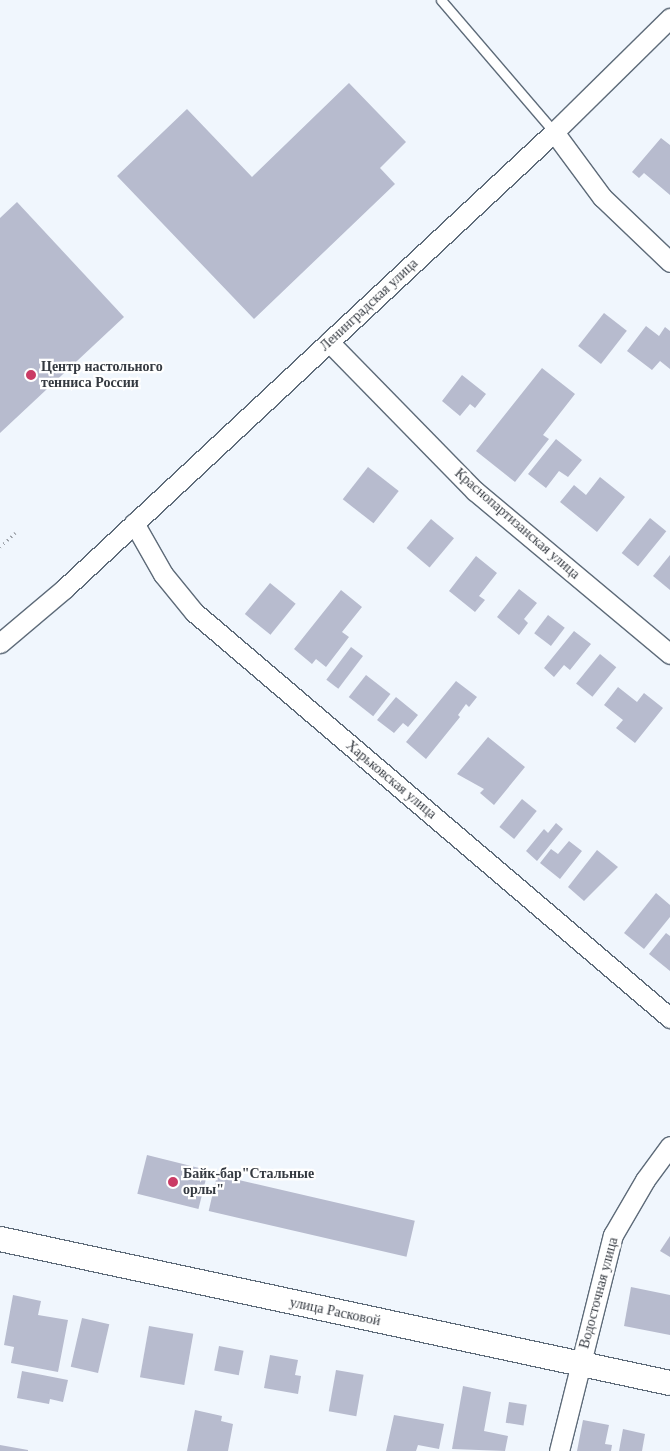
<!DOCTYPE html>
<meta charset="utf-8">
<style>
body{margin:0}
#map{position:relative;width:670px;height:1451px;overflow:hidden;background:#f0f6fd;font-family:"Times New Roman",serif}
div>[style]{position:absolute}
.building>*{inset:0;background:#b7bbce;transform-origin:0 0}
.path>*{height:3px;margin-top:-1.5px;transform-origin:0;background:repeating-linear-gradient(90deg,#9ea3aa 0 1px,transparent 0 5px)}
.roads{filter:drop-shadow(1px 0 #5e6b79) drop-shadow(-1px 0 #5e6b79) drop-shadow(0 1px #5e6b79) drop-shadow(0 -1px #5e6b79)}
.service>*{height:9px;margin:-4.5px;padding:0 4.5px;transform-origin:4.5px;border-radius:4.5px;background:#fff}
.minor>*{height:19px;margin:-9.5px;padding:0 9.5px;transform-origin:9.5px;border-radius:9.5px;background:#fff}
.tertiary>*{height:24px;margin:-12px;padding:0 12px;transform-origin:12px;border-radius:12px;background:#fff}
.dots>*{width:14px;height:14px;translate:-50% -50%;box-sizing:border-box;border:2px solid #fff;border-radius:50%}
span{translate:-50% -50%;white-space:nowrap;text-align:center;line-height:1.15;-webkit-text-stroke:4.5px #fff;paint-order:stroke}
.street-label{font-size:14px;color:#353a41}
.poi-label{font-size:14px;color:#353a41;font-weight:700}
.left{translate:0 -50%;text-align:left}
</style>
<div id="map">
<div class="building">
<div style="clip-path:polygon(349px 83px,406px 142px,380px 168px,395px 184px,254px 319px,117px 176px,187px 109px,252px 177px)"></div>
<div style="clip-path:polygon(661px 138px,670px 145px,670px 195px,644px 173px,639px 178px,632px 172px)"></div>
<div style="clip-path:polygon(17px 202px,124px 317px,0 433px,0 218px)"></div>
<div style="left:604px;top:313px;width:29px;height:42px;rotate:38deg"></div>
<div style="clip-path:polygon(646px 326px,659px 336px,665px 327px,670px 331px,670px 369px,660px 361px,652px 370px,627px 351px)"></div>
<div style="clip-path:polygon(542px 368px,575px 394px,543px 435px,549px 439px,515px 482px,476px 451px)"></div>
<div style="clip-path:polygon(462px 375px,486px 394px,475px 408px,470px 404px,460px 416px,442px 401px)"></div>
<div style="clip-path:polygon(556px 439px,582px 460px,568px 477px,559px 471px,546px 488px,528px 474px)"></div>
<div style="left:368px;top:467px;width:39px;height:41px;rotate:38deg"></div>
<div style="clip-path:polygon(600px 477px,625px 497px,597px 532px,560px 502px,574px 485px,586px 495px)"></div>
<div style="left:650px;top:518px;width:21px;height:45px;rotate:39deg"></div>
<div style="left:431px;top:519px;width:30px;height:38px;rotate:40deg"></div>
<div style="clip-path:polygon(670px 555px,670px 590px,653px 576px)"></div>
<div style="clip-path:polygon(476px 556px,497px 573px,479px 596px,485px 600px,475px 612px,449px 591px)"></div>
<div style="left:270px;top:583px;width:33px;height:40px;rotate:39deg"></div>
<div style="clip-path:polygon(519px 589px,537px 603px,524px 619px,528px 623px,519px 635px,497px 617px)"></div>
<div style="clip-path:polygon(341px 590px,362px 607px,342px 632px,349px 637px,326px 667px,316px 659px,312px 664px,294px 649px)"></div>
<div style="left:548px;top:615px;width:21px;height:23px;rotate:37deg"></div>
<div style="clip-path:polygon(574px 631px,591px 644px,570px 670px,564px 665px,554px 677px,544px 668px)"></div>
<div style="left:351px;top:647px;width:15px;height:41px;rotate:37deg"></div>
<div style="left:600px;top:654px;width:21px;height:38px;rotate:39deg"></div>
<div style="left:366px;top:675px;width:31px;height:28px;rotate:38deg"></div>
<div style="clip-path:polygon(456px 681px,477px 697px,469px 707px,466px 704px,458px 715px,460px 717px,426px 759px,406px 742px)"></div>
<div style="clip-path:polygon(618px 687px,637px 702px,644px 693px,663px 708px,635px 743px,616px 728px,623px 720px,604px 705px)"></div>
<div style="clip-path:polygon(396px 697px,418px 715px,408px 727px,403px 723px,394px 733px,377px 720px)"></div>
<div style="clip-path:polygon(488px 737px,525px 767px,494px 805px,480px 793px,484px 789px,457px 774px)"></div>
<div style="left:522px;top:799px;width:19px;height:36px;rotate:39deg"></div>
<div style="clip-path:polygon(556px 823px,563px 829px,537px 861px,526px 851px,544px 829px,548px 833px)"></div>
<div style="clip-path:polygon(569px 841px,582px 851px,560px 879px,540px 863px,551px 849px,558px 854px)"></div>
<div style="clip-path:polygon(597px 850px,618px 867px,584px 901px,568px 887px)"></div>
<div style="clip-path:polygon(656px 893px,670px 905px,670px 917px,644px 949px,624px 933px)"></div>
<div style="clip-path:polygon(666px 933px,670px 936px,670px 971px,649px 954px)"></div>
<div style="left:147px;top:1155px;width:63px;height:40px;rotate:14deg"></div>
<div style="left:217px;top:1175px;width:203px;height:37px;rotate:13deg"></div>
<div style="clip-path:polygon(670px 1236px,670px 1257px,660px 1251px)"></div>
<div style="clip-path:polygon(631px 1287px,670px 1295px,670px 1335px,624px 1326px)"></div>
<div style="clip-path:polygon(13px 1295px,41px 1301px,38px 1315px,68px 1320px,58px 1372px,11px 1363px,14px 1347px,4px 1345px)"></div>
<div style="left:82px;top:1318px;width:28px;height:50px;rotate:13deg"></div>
<div style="left:149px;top:1326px;width:45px;height:52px;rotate:10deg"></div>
<div style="left:219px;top:1346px;width:25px;height:25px;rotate:11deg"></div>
<div style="clip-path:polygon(270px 1355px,298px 1360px,295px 1375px,301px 1376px,298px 1394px,264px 1388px)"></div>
<div style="left:336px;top:1370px;width:28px;height:42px;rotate:10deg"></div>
<div style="clip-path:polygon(22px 1371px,68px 1380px,63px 1402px,50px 1399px,49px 1404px,17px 1398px)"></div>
<div style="clip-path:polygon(463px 1386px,491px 1392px,484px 1431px,508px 1436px,505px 1451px,452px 1449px)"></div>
<div style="left:509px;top:1402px;width:18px;height:21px;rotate:9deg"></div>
<div style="clip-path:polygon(195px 1410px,222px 1416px,221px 1421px,233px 1424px,228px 1451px,187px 1451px)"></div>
<div style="clip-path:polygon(394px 1415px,444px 1424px,439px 1449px,418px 1445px,416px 1451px,386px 1451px)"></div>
<div style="clip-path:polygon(583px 1420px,609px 1425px,605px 1444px,612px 1445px,611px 1451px,577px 1451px)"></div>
<div style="clip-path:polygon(623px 1429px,645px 1434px,642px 1451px,619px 1451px)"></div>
<div style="clip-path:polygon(0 1445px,28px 1450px,28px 1451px,0 1451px)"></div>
</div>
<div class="path">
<div style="left:0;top:547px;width:21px;rotate:-43deg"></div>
</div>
<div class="roads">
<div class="service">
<div style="left:441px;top:0;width:174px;rotate:49.4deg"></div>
</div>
<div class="minor">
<div style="left:554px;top:132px;width:81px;rotate:53.6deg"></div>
<div style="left:602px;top:197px;width:94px;rotate:43.7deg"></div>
<div style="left:329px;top:342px;width:209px;rotate:45.6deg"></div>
<div style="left:475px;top:491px;width:254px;rotate:39.9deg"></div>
<div style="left:134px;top:523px;width:59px;rotate:60.4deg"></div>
<div style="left:163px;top:574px;width:49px;rotate:50.8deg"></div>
<div style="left:194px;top:612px;width:626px;rotate:40.46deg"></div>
<div style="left:0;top:643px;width:84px;rotate:-40.2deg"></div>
<div style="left:64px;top:589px;width:670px;rotate:-43deg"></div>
<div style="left:554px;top:132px;width:163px;rotate:-44.5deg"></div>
<div style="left:559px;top:1451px;width:223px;rotate:-76deg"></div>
<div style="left:613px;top:1235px;width:64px;rotate:-59.8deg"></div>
<div style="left:645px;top:1180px;width:42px;rotate:-53.7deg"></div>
</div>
<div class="tertiary">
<div style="left:0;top:1239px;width:685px;rotate:12.13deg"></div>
</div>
</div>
<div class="dots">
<div style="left:31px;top:375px;background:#ca3b65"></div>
<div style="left:173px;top:1182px;background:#ca3b65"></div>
</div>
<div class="street-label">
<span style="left:369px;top:305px;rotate:-43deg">Ленинградская улица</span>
<span style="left:517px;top:524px;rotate:41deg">Краснопартизанская улица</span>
<span style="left:391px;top:780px;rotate:40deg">Харьковская улица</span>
<span style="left:599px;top:1293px;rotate:-75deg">Водосточная улица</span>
<span style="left:335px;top:1312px;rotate:12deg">улица Расковой</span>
</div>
<div class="poi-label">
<span class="left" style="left:41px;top:375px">Центр настольного<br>тенниса России</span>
<span class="left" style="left:183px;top:1182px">Байк-бар"Стальные<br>орлы"</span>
</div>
</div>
